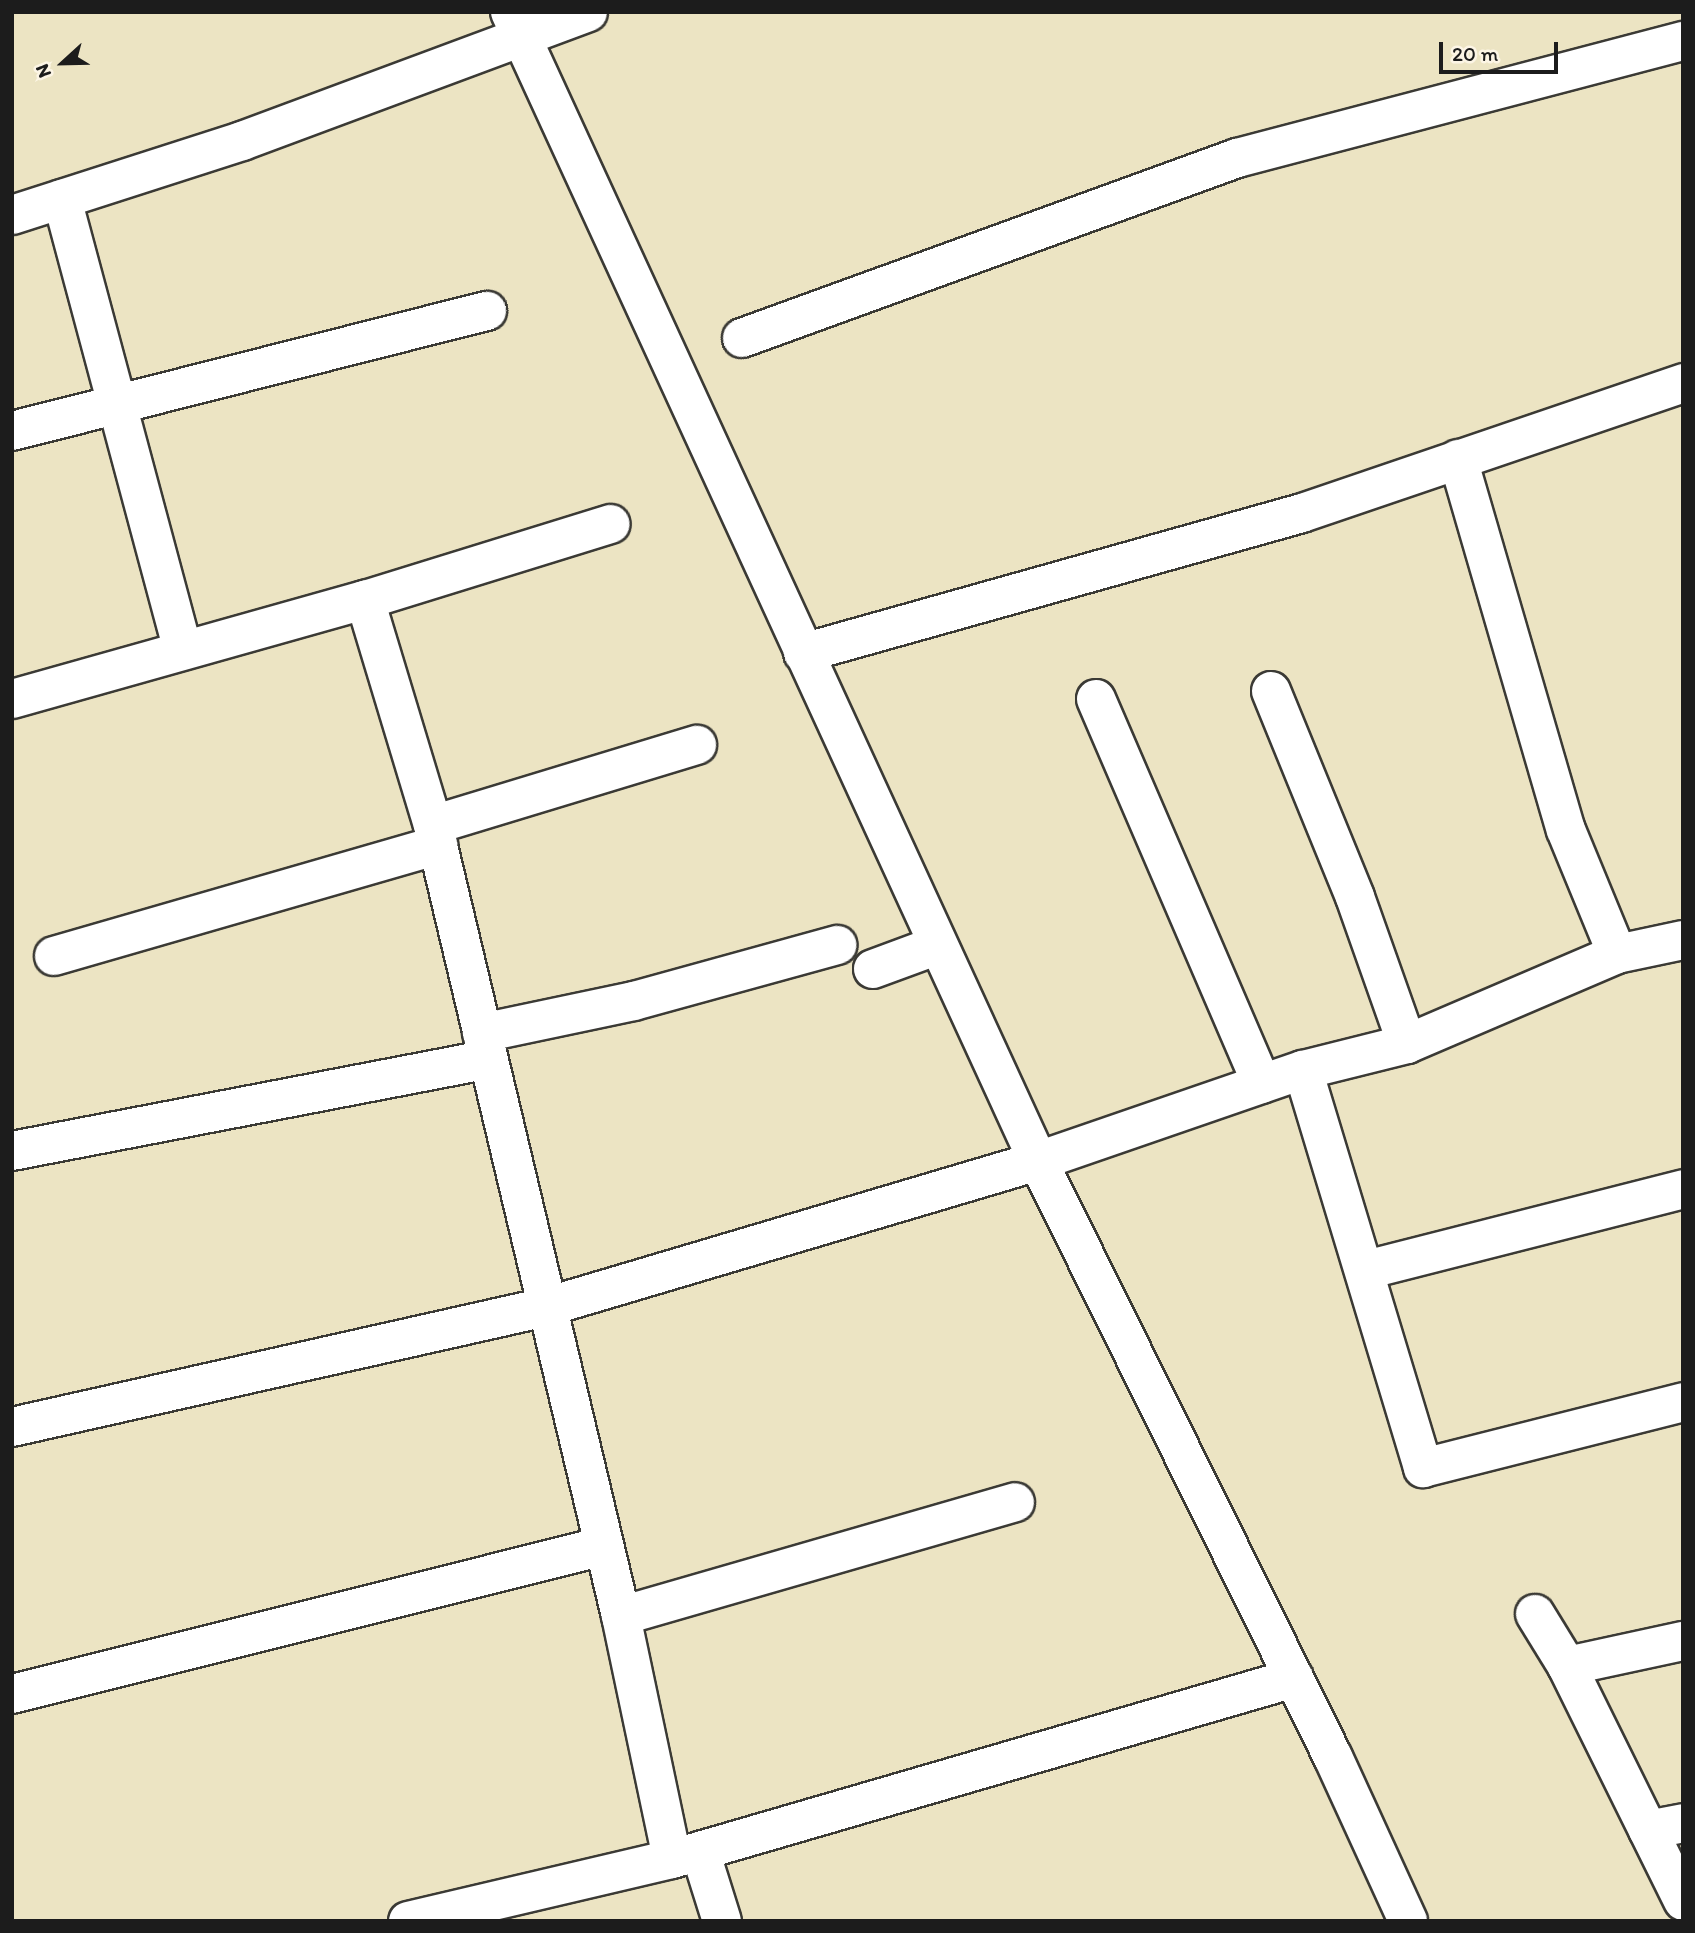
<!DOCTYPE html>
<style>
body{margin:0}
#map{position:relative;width:1695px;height:1933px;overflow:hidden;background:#ece4c3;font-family:Itim,sans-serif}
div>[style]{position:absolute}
.roads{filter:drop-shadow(2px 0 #3b3a35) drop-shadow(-2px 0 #3b3a35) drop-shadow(0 2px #3b3a35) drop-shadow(0 -2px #3b3a35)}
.street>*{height:38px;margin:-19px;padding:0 19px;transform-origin:19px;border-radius:19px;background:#fff}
span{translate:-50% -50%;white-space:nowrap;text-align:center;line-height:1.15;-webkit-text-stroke:7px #fcf5e5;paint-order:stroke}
.frame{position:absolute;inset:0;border:14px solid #1c1c1c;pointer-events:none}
.north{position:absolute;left:28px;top:28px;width:70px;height:70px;-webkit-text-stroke:5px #fcf5e5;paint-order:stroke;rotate:248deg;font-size:19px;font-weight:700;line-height:28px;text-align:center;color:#1c1c1c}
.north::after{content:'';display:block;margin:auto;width:24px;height:32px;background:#1c1c1c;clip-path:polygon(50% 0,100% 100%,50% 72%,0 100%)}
.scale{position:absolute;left:1439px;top:42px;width:119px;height:32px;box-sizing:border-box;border:4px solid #1c1c1c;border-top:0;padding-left:9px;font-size:21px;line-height:24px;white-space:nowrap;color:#1c1c1c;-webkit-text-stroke:5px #fcf5e5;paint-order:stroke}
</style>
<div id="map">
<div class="roads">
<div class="street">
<div style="left:510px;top:12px;width:1265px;rotate:65.32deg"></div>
<div style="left:1038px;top:1161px;width:665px;rotate:63.67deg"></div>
<div style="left:1333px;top:1757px;width:180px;rotate:65.4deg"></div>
<div style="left:62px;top:199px;width:465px;rotate:75deg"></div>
<div style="left:12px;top:215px;width:242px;rotate:-17.8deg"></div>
<div style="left:242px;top:141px;width:369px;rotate:-20.4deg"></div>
<div style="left:742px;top:338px;width:527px;rotate:-19.98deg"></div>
<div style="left:1237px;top:158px;width:461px;rotate:-14.7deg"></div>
<div style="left:12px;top:431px;width:490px;rotate:-14.2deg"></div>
<div style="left:1458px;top:459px;width:386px;rotate:73.8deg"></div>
<div style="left:1566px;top:830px;width:134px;rotate:67.6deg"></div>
<div style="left:365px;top:600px;width:257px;rotate:-17.2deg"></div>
<div style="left:803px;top:653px;width:518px;rotate:-15.67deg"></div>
<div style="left:1302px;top:513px;width:403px;rotate:-18.8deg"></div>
<div style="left:1271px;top:691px;width:222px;rotate:67.8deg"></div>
<div style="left:1355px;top:897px;width:156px;rotate:70.5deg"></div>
<div style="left:12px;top:699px;width:367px;rotate:-15.7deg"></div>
<div style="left:365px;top:600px;width:235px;rotate:73.2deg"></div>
<div style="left:433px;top:825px;width:813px;rotate:76.63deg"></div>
<div style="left:621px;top:1616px;width:248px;rotate:78.1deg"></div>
<div style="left:1096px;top:699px;width:419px;rotate:66.7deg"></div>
<div style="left:433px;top:825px;width:276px;rotate:-16.9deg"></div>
<div style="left:54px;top:956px;width:400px;rotate:-16.1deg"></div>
<div style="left:873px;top:969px;width:69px;rotate:-20.3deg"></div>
<div style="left:482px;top:1033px;width:155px;rotate:-11.9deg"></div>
<div style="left:634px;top:1001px;width:211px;rotate:-15.4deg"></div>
<div style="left:1303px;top:1070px;width:416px;rotate:73.2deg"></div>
<div style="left:1423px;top:1468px;width:268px;rotate:-14.2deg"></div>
<div style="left:12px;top:1151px;width:485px;rotate:-10.9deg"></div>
<div style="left:1366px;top:1270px;width:327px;rotate:-14.3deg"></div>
<div style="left:12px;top:1427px;width:547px;rotate:-12.67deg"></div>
<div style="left:546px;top:1307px;width:513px;rotate:-16.53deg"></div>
<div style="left:1038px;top:1161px;width:280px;rotate:-19deg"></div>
<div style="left:1303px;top:1070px;width:107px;rotate:-14deg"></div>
<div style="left:1407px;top:1044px;width:228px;rotate:-23.2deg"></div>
<div style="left:1617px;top:954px;width:67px;rotate:-12deg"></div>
<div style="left:1535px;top:1614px;width:61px;rotate:58.4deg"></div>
<div style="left:1567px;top:1666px;width:262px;rotate:63.7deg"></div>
<div style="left:621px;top:1616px;width:410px;rotate:-16.1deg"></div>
<div style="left:1567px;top:1666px;width:119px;rotate:-12.2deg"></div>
<div style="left:12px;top:1694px;width:610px;rotate:-14.04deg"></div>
<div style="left:1648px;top:1830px;width:36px;rotate:-11deg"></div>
<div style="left:700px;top:1851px;width:73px;rotate:72.6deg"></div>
<div style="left:408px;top:1921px;width:271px;rotate:-13.2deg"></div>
<div style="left:672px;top:1859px;width:648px;rotate:-16.22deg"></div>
</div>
</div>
<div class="frame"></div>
<div class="north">N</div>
<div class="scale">20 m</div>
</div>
